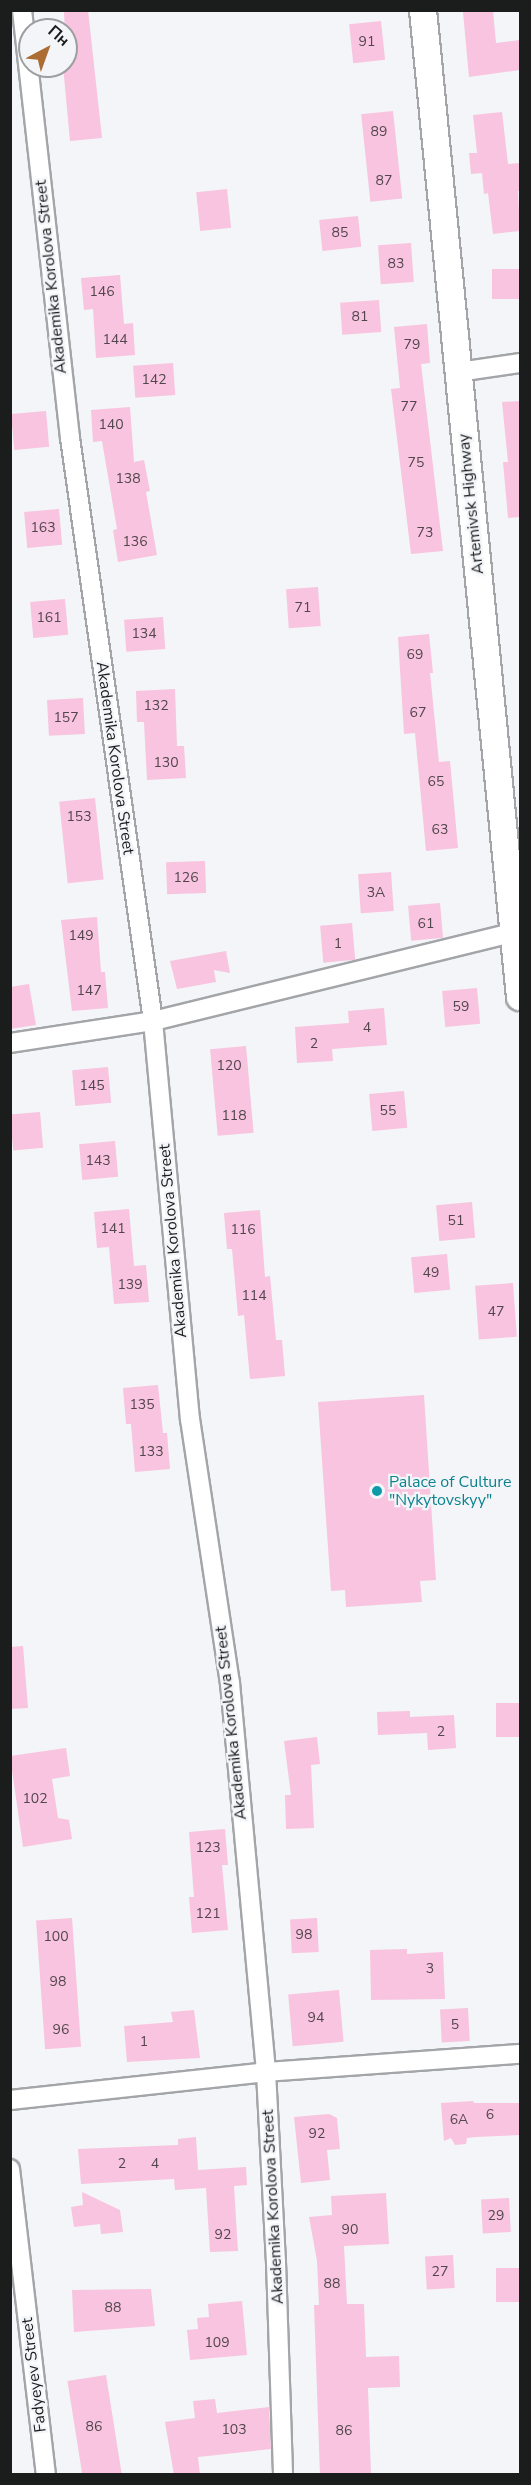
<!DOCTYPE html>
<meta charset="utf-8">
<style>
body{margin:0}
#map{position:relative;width:531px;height:2485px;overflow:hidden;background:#f3f5f8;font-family:"Nunito Sans",sans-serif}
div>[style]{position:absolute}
.building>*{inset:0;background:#f8c4df;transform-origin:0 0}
.roads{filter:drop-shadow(2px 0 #a3a5a8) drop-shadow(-2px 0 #a3a5a8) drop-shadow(0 2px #a3a5a8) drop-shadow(0 -2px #a3a5a8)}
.street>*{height:18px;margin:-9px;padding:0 9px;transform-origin:9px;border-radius:9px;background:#fff}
.secondary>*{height:26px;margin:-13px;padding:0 13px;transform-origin:13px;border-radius:13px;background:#fff}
.dots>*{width:16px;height:16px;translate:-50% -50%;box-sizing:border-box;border:3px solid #f3f5f8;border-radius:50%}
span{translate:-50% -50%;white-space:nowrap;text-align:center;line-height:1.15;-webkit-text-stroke:4.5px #f3f5f8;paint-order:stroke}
.number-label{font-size:14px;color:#52464d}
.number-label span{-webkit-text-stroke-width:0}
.street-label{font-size:16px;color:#1b1c1c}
.culture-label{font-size:16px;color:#0d838f}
.left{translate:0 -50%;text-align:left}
.frame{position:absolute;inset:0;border:12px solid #1b1c1c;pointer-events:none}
.north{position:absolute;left:18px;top:18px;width:60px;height:60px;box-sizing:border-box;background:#f3f5f8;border:2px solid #9d9ea0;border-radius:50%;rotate:41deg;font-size:16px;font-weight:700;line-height:24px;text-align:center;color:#1b1c1c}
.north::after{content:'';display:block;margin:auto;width:21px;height:27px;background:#ac6d34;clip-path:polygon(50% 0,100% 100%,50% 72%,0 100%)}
</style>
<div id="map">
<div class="building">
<div style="clip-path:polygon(64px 10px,88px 10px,102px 138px,70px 141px,63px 66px,66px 66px)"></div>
<div style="clip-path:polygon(493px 10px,496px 43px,520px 40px,520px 70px,469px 77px,463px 12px)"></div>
<div style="left:381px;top:21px;width:39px;height:32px;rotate:84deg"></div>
<div style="left:393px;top:111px;width:88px;height:32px;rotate:84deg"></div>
<div style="clip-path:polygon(502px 112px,508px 164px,520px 163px,520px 191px,518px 191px,520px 231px,493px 234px,488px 193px,484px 194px,482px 173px,471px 174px,469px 153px,477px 153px,473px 115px)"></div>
<div style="left:227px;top:189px;width:39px;height:31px;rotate:84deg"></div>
<div style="left:358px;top:216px;width:31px;height:39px;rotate:84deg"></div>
<div style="left:411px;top:243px;width:39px;height:33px;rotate:86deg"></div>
<div style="left:520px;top:269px;width:30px;height:28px;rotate:90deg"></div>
<div style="clip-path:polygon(120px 275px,124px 324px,133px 323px,135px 355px,96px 358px,93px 309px,84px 310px,81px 278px)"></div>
<div style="left:379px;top:300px;width:32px;height:39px;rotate:86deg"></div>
<div style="clip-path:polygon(427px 324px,430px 363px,421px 364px,443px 551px,411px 554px,391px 389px,400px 388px,394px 327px)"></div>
<div style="left:173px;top:363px;width:32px;height:40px;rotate:86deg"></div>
<div style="clip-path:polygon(520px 401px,520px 517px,508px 518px,503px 462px,508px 462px,502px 402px)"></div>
<div style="clip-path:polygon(130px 407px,134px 462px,144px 460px,150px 491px,146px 492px,157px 555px,118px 562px,113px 530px,117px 529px,102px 441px,93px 442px,91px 410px)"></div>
<div style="left:46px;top:411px;width:36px;height:35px;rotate:85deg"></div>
<div style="left:59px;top:509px;width:36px;height:35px;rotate:85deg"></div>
<div style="left:318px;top:587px;width:39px;height:32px;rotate:86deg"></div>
<div style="left:65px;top:599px;width:36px;height:35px;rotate:85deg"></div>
<div style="left:163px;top:617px;width:32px;height:39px;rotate:86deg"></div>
<div style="clip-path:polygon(429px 634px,433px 673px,430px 673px,439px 762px,450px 761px,458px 848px,426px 851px,415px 733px,404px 734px,398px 637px)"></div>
<div style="clip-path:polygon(175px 689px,177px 746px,184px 746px,186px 778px,147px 780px,144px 722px,137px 722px,136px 691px)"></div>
<div style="left:83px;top:698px;width:36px;height:36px;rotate:87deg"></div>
<div style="left:95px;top:798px;width:82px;height:36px;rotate:84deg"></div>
<div style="left:205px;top:861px;width:32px;height:39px;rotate:88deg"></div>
<div style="left:391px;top:872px;width:39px;height:33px;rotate:86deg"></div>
<div style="left:440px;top:903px;width:35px;height:32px;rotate:85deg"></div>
<div style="clip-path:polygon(97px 917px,101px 972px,105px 972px,108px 1008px,72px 1011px,61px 920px)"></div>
<div style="left:352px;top:923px;width:37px;height:32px;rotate:85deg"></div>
<div style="clip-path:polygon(226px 951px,230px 973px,214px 970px,216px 982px,177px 989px,170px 961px)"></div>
<div style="clip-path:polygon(29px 984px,36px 1025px,10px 1029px,10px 987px)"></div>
<div style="left:477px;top:988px;width:36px;height:35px;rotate:85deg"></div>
<div style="clip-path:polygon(384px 1008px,387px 1045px,332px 1049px,333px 1061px,297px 1063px,295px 1027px,349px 1023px,348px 1011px)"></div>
<div style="left:246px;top:1046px;width:87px;height:36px;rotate:85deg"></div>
<div style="left:108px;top:1067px;width:36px;height:36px;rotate:85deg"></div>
<div style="left:404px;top:1091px;width:37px;height:35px;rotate:85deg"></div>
<div style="left:40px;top:1112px;width:36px;height:30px;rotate:85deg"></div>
<div style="left:115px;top:1141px;width:36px;height:36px;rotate:85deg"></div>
<div style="left:472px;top:1202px;width:36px;height:36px;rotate:85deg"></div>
<div style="clip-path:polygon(129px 1209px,134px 1266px,146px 1265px,149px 1302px,114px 1304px,109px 1247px,97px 1248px,94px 1212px)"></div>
<div style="clip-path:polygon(260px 1210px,265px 1277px,270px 1276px,276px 1340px,282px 1340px,285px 1376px,250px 1379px,244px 1315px,238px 1316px,232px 1249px,227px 1249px,224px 1213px)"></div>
<div style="left:447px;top:1254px;width:36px;height:36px;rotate:85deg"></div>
<div style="left:513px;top:1283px;width:54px;height:38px;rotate:86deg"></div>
<div style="clip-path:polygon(158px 1385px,163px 1433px,167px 1433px,170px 1469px,135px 1472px,131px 1424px,126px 1424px,123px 1388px)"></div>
<div style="clip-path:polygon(424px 1395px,436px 1580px,420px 1581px,422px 1602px,346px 1607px,345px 1590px,331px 1591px,318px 1402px)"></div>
<div style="clip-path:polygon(23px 1646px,28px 1708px,10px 1709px,10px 1647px)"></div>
<div style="left:520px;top:1703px;width:34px;height:24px;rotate:90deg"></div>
<div style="clip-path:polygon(410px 1711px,410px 1717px,454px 1715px,456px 1748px,428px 1750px,427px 1733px,378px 1735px,377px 1712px)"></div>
<div style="clip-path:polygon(317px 1737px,320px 1764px,311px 1765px,314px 1828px,286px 1829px,285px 1795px,291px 1795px,284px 1741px)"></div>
<div style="clip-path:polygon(66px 1748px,70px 1776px,52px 1779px,58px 1818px,69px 1820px,72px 1839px,23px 1847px,10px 1756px)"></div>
<div style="clip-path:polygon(225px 1829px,228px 1865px,222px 1865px,228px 1930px,192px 1933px,189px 1897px,194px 1897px,189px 1832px)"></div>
<div style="left:72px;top:1918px;width:129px;height:36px;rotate:86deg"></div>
<div style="left:317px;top:1918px;width:34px;height:27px;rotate:87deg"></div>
<div style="clip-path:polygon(407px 1949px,407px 1954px,443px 1952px,445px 1999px,371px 2000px,370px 1950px)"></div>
<div style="left:339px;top:1990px;width:52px;height:51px;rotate:85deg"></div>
<div style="left:468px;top:2008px;width:33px;height:28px;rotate:87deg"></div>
<div style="clip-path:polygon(194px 2010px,200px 2058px,127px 2062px,124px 2026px,173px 2022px,171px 2012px)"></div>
<div style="clip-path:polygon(473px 2101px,474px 2103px,520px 2103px,520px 2135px,476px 2137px,467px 2138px,466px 2144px,455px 2145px,451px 2138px,444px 2141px,441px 2103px)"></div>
<div style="clip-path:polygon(329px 2114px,337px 2118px,340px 2149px,327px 2150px,330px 2180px,301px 2183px,294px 2117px)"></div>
<div style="clip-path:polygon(196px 2137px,198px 2170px,246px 2167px,247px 2185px,234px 2186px,238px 2251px,210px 2252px,206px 2188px,175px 2190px,174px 2179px,81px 2184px,78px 2149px,178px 2145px,178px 2139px)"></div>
<div style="clip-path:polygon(82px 2192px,120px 2210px,123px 2232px,101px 2234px,100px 2224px,74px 2227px,71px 2207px,83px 2205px)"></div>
<div style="clip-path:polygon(386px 2193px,389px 2244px,344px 2246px,347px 2304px,364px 2304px,366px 2357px,399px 2356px,400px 2387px,368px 2388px,371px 2475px,320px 2475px,314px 2305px,319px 2305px,317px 2261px,309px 2217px,332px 2215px,331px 2196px)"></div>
<div style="left:509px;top:2198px;width:34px;height:28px;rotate:87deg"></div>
<div style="left:453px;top:2255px;width:33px;height:28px;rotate:87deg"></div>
<div style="left:520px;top:2268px;width:34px;height:24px;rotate:90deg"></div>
<div style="clip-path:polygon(151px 2289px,155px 2326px,74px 2332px,72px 2290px)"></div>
<div style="clip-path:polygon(242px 2301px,247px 2355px,190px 2360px,187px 2330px,198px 2329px,197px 2318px,209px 2317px,208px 2304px)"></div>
<div style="left:106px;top:2375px;width:101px;height:39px;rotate:81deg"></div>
<div style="clip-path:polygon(215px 2399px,217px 2413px,269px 2407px,271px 2449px,198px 2457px,200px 2475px,174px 2475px,165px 2422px,195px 2418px,193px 2401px)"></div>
</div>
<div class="roads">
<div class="street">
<div style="left:22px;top:10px;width:431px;rotate:83.6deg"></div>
<div style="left:70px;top:438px;width:589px;rotate:81.9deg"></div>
<div style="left:153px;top:1021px;width:400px;rotate:84.7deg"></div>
<div style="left:190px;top:1419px;width:267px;rotate:81.4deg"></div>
<div style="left:230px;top:1683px;width:391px;rotate:84.7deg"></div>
<div style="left:266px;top:2072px;width:190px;rotate:87deg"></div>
<div style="left:276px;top:2262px;width:212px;rotate:88.1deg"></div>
<div style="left:458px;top:372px;width:63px;rotate:-8.3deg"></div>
<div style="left:10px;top:1043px;width:145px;rotate:-8.7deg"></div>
<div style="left:153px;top:1021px;width:378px;rotate:-13.8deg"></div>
<div style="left:10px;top:2100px;width:258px;rotate:-6.2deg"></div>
<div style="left:266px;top:2072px;width:255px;rotate:-4.1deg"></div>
<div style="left:10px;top:2169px;width:307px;rotate:83.3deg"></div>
</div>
<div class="secondary">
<div style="left:423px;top:10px;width:992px;rotate:84.39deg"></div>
</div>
</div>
<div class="dots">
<div style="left:377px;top:1491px;background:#0f9aa8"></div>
</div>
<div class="number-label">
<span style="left:367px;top:42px">91</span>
<span style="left:379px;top:132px">89</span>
<span style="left:384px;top:181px">87</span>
<span style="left:340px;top:233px">85</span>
<span style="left:396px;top:264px">83</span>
<span style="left:102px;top:292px">146</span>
<span style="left:360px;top:317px">81</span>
<span style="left:115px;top:340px">144</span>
<span style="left:412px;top:345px">79</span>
<span style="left:154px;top:380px">142</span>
<span style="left:409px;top:407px">77</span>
<span style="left:111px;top:425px">140</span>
<span style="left:416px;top:463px">75</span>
<span style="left:128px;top:479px">138</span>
<span style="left:43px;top:528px">163</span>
<span style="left:425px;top:533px">73</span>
<span style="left:135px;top:542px">136</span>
<span style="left:303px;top:608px">71</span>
<span style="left:49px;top:618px">161</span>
<span style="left:144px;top:634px">134</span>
<span style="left:415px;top:655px">69</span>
<span style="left:156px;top:706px">132</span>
<span style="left:418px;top:713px">67</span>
<span style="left:66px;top:718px">157</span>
<span style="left:166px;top:763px">130</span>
<span style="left:436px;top:782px">65</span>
<span style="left:79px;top:817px">153</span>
<span style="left:440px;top:830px">63</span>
<span style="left:186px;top:878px">126</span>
<span style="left:376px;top:893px">3А</span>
<span style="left:426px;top:924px">61</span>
<span style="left:81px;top:936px">149</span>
<span style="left:338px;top:944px">1</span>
<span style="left:89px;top:991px">147</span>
<span style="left:461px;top:1007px">59</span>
<span style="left:367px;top:1028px">4</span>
<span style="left:314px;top:1044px">2</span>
<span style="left:229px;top:1066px">120</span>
<span style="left:92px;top:1086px">145</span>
<span style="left:388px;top:1111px">55</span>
<span style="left:234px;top:1116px">118</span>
<span style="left:98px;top:1161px">143</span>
<span style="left:456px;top:1221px">51</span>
<span style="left:113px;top:1229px">141</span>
<span style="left:243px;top:1230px">116</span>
<span style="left:431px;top:1273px">49</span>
<span style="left:130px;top:1285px">139</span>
<span style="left:254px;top:1296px">114</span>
<span style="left:496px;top:1312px">47</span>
<span style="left:142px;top:1405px">135</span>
<span style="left:151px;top:1452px">133</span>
<span style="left:441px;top:1732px">2</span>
<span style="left:35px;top:1799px">102</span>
<span style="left:208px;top:1848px">123</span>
<span style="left:208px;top:1914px">121</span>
<span style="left:304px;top:1935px">98</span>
<span style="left:56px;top:1937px">100</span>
<span style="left:430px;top:1969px">3</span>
<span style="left:58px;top:1982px">98</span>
<span style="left:316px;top:2018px">94</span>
<span style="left:455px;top:2025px">5</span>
<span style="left:61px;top:2030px">96</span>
<span style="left:144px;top:2042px">1</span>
<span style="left:490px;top:2115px">6</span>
<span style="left:459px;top:2120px">6А</span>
<span style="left:317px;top:2134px">92</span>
<span style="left:122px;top:2164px">2</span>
<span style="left:155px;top:2164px">4</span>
<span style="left:496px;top:2216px">29</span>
<span style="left:350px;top:2230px">90</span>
<span style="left:223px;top:2235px">92</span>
<span style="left:440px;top:2272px">27</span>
<span style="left:332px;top:2284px">88</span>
<span style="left:113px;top:2308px">88</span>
<span style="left:217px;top:2343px">109</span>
<span style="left:94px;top:2427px">86</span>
<span style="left:234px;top:2430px">103</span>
<span style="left:344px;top:2431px">86</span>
</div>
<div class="street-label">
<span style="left:51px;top:277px;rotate:-96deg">Akademika Korolova Street</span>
<span style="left:471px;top:504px;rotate:-96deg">Artemivsk Highway</span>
<span style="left:115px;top:758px;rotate:82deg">Akademika Korolova Street</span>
<span style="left:173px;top:1241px;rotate:-95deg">Akademika Korolova Street</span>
<span style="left:231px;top:1723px;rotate:-96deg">Akademika Korolova Street</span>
<span style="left:273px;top:2207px;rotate:-93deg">Akademika Korolova Street</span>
<span style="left:34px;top:2375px;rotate:-97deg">Fadyeyev Street</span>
</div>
<div class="culture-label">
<span class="left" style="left:389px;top:1491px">Palace of Culture<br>"Nykytovskyy"</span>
</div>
<div class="frame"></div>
<div class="north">Пн</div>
</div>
